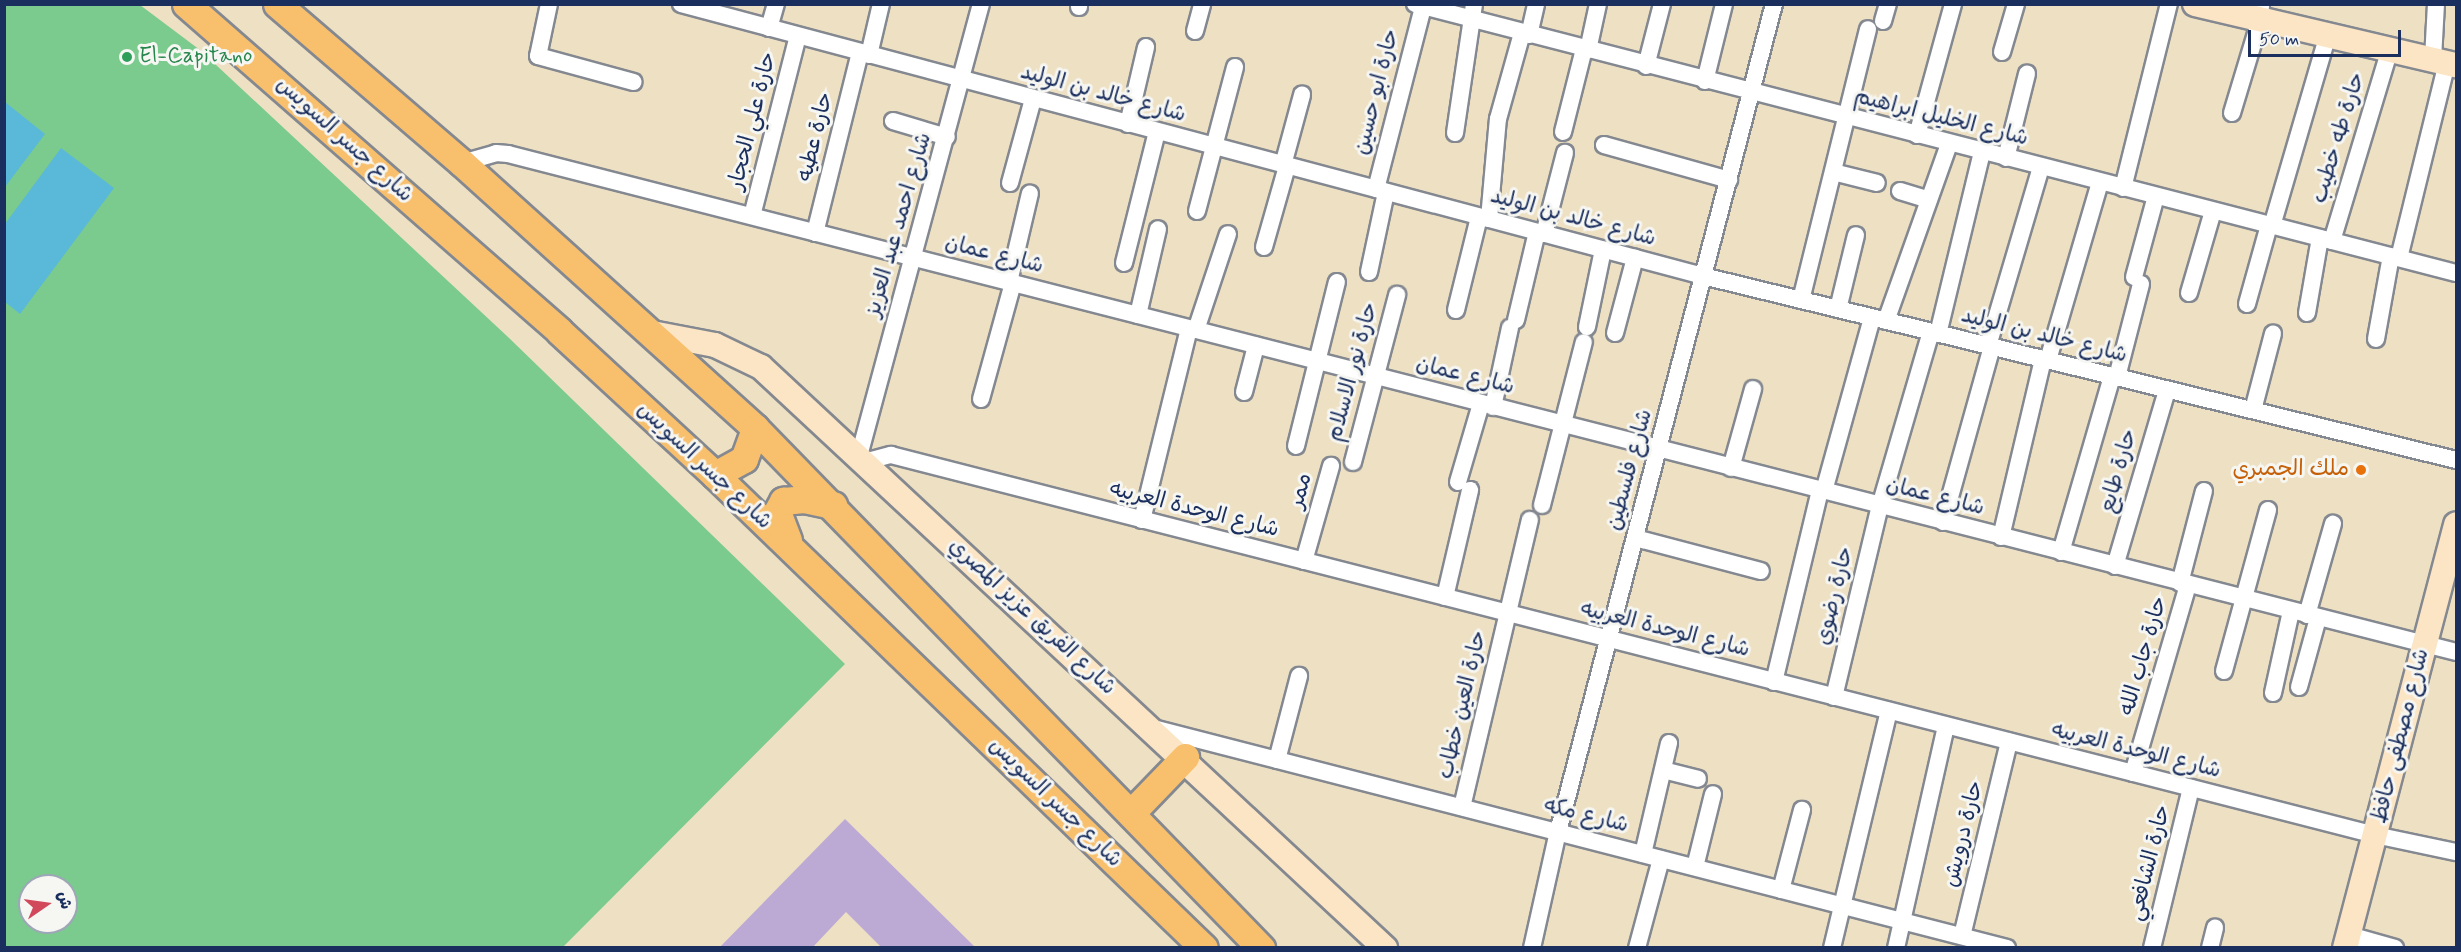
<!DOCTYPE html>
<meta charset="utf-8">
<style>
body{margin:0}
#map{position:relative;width:2461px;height:952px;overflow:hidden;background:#eee0c2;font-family:Mynerve,"Playpen Sans Arabic",sans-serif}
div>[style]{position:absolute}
.green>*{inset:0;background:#7acb8d}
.water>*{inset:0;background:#5ab8d9}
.building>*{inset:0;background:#bdaad4}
.roads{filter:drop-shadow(2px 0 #848890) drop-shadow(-2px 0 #848890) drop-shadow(0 2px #848890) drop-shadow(0 -2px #848890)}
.street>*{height:16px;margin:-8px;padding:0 8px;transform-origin:8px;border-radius:8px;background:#fff}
.secondary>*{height:24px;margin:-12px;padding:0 12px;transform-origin:12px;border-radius:12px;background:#fce5c4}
.primary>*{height:27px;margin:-13.5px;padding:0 13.5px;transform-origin:13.5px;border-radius:13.5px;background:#f8bf6c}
.dots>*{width:16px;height:16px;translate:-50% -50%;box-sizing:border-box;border:3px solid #f6f6f2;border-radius:50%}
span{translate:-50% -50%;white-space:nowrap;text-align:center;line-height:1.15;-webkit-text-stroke:6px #f6f6f2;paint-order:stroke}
.leisure-label{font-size:22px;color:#27864d}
.left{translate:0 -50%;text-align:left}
.street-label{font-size:22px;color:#1b2f5e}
.food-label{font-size:22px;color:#c56008}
.right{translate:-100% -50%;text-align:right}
.frame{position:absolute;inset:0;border:6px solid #1b2f5e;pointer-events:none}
.north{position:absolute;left:18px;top:874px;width:60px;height:60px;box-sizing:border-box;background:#f6f6f2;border:2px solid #9ea6b7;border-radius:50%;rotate:77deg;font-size:16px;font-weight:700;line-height:24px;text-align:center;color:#1b2f5e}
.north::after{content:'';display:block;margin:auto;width:21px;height:27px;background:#d1495b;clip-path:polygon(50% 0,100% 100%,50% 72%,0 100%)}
.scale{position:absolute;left:2248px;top:30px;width:153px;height:27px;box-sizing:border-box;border:3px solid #1b2f5e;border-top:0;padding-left:8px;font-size:18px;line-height:21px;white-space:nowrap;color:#1b2f5e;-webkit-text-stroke:4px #f6f6f2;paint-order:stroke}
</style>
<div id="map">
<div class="green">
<div style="clip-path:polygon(evenodd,5px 5px,140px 5px,200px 50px,508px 337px,845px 664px,563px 947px,5px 948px,5px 5px,30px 886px,66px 886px,66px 922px,30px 922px,30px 886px)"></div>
</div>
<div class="water">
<div style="clip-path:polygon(5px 102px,45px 134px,5px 187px,4px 187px)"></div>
<div style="clip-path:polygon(61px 148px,114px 188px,20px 314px,5px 302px,5px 224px)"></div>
</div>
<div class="building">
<div style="clip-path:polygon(845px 819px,976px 948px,882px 948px,846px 912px,812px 948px,719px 948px)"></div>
</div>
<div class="roads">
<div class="street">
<div style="left:549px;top:4px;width:53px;rotate:101.9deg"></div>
<div style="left:538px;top:56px;width:99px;rotate:15.2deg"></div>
<div style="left:681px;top:4px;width:1058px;rotate:14.9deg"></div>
<div style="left:1703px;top:276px;width:775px;rotate:13.73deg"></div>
<div style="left:1415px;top:4px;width:1075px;rotate:14.49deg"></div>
<div style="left:1079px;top:7px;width:3px;rotate:-90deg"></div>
<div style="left:1883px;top:21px;width:18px;rotate:-74deg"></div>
<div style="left:769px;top:28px;width:25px;rotate:-74deg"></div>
<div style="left:1195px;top:31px;width:28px;rotate:-75deg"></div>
<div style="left:1529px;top:35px;width:32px;rotate:-77deg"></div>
<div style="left:1588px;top:50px;width:47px;rotate:-77.7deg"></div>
<div style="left:2002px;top:52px;width:50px;rotate:-73.7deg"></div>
<div style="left:869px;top:55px;width:52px;rotate:-76.8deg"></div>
<div style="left:2433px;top:59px;width:55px;rotate:-86.9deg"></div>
<div style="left:1646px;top:66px;width:64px;rotate:-75.5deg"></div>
<div style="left:1705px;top:81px;width:79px;rotate:-76.1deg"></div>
<div style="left:2232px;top:113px;width:97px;rotate:-73.2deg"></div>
<div style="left:2260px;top:20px;width:16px;rotate:-86deg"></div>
<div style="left:893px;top:121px;width:56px;rotate:16.5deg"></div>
<div style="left:1128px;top:124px;width:79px;rotate:-76.8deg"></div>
<div style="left:1563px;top:132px;width:86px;rotate:-75.8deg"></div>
<div style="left:1455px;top:133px;width:130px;rotate:-81.6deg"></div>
<div style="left:1917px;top:135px;width:136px;rotate:-74.6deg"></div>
<div style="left:1604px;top:145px;width:130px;rotate:15.6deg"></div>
<div style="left:2006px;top:158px;width:87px;rotate:-76deg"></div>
<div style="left:462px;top:163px;width:35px;rotate:-16deg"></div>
<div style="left:496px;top:153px;width:12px;rotate:5deg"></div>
<div style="left:508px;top:154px;width:2011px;rotate:14.34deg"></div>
<div style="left:1283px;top:165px;width:73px;rotate:-74.8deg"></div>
<div style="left:1833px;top:172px;width:45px;rotate:14deg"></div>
<div style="left:1010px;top:183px;width:87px;rotate:-74.7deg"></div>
<div style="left:2123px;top:188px;width:190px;rotate:-76deg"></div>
<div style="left:1376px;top:189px;width:188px;rotate:-75.5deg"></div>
<div style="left:1900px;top:191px;width:30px;rotate:17deg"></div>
<div style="left:1197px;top:211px;width:149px;rotate:-75.2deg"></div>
<div style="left:752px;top:216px;width:186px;rotate:-75.7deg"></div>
<div style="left:1489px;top:219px;width:100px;rotate:-84.9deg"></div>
<div style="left:1498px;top:119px;width:89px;rotate:-74.4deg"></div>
<div style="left:2272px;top:226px;width:199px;rotate:-73.7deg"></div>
<div style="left:815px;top:233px;width:186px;rotate:-76deg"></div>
<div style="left:1544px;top:234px;width:84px;rotate:-75.5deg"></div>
<div style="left:2332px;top:241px;width:201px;rotate:-73.2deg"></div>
<div style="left:1264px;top:247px;width:84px;rotate:-74.1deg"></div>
<div style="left:2399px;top:258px;width:202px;rotate:-76.2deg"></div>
<div style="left:1124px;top:263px;width:135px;rotate:-75.9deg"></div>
<div style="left:1369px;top:272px;width:82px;rotate:-78deg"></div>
<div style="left:2134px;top:277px;width:84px;rotate:-74.8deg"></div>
<div style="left:1009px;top:282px;width:91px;rotate:-76.7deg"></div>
<div style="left:2189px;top:293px;width:85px;rotate:-73.7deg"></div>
<div style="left:1801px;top:300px;width:279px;rotate:-76.1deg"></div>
<div style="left:2247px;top:304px;width:82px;rotate:-74.4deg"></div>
<div style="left:1838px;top:309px;width:76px;rotate:-76.3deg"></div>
<div style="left:1456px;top:310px;width:96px;rotate:-76.1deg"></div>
<div style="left:2307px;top:313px;width:76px;rotate:-80.2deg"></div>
<div style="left:1138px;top:315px;width:88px;rotate:-76.9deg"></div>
<div style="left:1516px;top:320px;width:90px;rotate:-76.6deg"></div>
<div style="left:1886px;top:321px;width:188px;rotate:-70.4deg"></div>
<div style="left:1587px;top:327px;width:79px;rotate:-78.3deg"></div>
<div style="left:1196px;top:330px;width:101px;rotate:-71.6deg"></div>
<div style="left:1615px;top:333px;width:78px;rotate:-75.1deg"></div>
<div style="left:1938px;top:334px;width:187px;rotate:-76.4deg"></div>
<div style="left:2376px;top:339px;width:84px;rotate:-79.8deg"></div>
<div style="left:1988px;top:346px;width:187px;rotate:-73.5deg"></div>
<div style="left:2048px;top:360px;width:185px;rotate:-73.7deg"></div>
<div style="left:2117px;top:377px;width:96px;rotate:-75.5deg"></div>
<div style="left:1244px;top:392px;width:48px;rotate:-75.4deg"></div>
<div style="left:981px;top:399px;width:120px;rotate:-74.6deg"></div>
<div style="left:1493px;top:407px;width:81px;rotate:-77.9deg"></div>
<div style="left:2253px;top:410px;width:79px;rotate:-75.3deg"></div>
<div style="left:1296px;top:446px;width:169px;rotate:-76deg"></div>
<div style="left:859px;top:456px;width:468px;rotate:-74.9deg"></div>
<div style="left:864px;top:462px;width:28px;rotate:-15deg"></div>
<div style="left:891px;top:455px;width:1532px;rotate:14.36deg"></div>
<div style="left:2375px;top:835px;width:83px;rotate:11.9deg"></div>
<div style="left:1353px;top:462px;width:173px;rotate:-75.2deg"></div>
<div style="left:1731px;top:468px;width:82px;rotate:-74.4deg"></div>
<div style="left:1458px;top:482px;width:81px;rotate:-73.6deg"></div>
<div style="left:1824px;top:491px;width:180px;rotate:-74.5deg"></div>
<div style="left:1542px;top:505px;width:168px;rotate:-75.6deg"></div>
<div style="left:1142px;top:520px;width:197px;rotate:-76.2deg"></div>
<div style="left:1943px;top:522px;width:182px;rotate:-74.4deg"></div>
<div style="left:2001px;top:537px;width:183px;rotate:-76.7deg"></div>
<div style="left:1635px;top:538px;width:130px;rotate:14.7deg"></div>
<div style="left:2061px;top:552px;width:183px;rotate:-73.8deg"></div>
<div style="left:1304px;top:561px;width:99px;rotate:-74.1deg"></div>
<div style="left:2115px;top:566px;width:184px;rotate:-73.5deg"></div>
<div style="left:2180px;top:583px;width:95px;rotate:-75.4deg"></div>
<div style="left:1445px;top:597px;width:110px;rotate:-76.8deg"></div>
<div style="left:2307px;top:615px;width:95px;rotate:-74.1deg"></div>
<div style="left:2224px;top:671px;width:167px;rotate:-74.7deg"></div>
<div style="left:1774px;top:682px;width:197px;rotate:-76.5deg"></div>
<div style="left:2299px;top:687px;width:72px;rotate:-74.6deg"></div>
<div style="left:2273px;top:693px;width:84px;rotate:-77.6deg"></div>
<div style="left:1834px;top:697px;width:196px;rotate:-76.5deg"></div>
<div style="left:1880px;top:506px;width:181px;rotate:-73.7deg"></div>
<div style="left:1153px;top:728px;width:882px;rotate:14.45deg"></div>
<div style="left:1277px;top:760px;width:87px;rotate:-75.3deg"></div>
<div style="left:1663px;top:770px;width:36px;rotate:14deg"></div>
<div style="left:2133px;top:773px;width:196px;rotate:-73.7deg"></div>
<div style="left:1462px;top:807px;width:295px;rotate:-76.7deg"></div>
<div style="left:1643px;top:854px;width:114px;rotate:-76.8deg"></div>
<div style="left:1695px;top:867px;width:75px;rotate:-76.1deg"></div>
<div style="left:1781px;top:890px;width:83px;rotate:-75.3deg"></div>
<div style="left:2349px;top:935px;width:48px;rotate:15.8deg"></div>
<div style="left:1962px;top:936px;width:200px;rotate:-76.4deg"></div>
<div style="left:1532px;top:948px;width:119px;rotate:-77.4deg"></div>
<div style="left:1558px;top:832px;width:856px;rotate:-75.38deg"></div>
<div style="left:1637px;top:948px;width:92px;rotate:-74.9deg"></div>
<div style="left:1832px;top:948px;width:244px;rotate:-76.5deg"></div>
<div style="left:1896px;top:948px;width:228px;rotate:-77.3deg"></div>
<div style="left:2152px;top:948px;width:165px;rotate:-76.3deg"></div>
<div style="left:2210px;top:948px;width:21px;rotate:-76deg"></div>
</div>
<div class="secondary">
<div style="left:2195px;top:4px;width:268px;rotate:13.2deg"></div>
<div style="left:652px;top:333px;width:64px;rotate:10.8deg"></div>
<div style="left:715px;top:345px;width:51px;rotate:25.6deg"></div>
<div style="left:761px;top:367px;width:853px;rotate:42.96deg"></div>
<div style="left:2345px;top:948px;width:438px;rotate:-75.3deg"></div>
</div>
<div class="primary">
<div style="left:186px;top:4px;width:496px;rotate:41.2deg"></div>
<div style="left:559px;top:331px;width:212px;rotate:42.7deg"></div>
<div style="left:715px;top:475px;width:680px;rotate:44.05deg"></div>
<div style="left:277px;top:4px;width:244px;rotate:40.7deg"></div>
<div style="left:462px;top:163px;width:395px;rotate:42.1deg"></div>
<div style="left:755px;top:428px;width:726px;rotate:45.78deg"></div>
<div style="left:715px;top:475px;width:33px;rotate:-29deg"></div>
<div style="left:744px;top:459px;width:33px;rotate:-70deg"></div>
<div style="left:788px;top:540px;width:30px;rotate:-111deg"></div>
<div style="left:777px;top:512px;width:13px;rotate:-61deg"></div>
<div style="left:783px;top:501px;width:21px;rotate:-5deg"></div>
<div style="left:804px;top:499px;width:30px;rotate:12deg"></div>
<div style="left:1131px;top:813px;width:78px;rotate:-46deg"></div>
</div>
</div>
<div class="dots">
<div style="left:127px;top:57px;background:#2e9e5b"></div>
<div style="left:2361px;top:470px;background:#e8710a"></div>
</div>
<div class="leisure-label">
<span class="left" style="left:139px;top:57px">El-Capitano</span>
</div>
<div class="street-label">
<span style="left:1377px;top:92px;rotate:-76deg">حارة ابو حسين</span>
<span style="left:1103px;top:94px;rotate:15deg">شارع خالد بن الوليد</span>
<span style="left:1941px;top:118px;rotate:14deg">شارع الخليل ابراهيم</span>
<span style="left:753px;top:121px;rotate:-76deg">حارة علي الحجار</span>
<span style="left:816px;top:137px;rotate:-76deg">حارة عطيه</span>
<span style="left:2339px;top:138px;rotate:-73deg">حارة طه خطيب</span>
<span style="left:344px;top:140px;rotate:42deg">شارع جسر السويس</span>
<span style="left:1573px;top:218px;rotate:15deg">شارع خالد بن الوليد</span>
<span style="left:899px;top:225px;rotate:-74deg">شارع احمد عبد العزيز</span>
<span style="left:994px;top:255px;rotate:14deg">شارع عمان</span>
<span style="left:2044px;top:336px;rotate:14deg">شارع خالد بن الوليد</span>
<span style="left:1353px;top:372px;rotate:-75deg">حارة نور الاسلام</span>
<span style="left:1465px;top:376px;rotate:14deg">شارع عمان</span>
<span style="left:704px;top:466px;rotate:43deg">شارع جسر السويس</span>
<span style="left:1630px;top:470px;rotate:-75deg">شارع فلسطين</span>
<span style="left:2119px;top:471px;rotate:-74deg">حارة طايع</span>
<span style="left:1301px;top:491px;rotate:-75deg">ممر</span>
<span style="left:1935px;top:497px;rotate:14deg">شارع عمان</span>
<span style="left:1194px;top:510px;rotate:14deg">شارع الوحدة العربيه</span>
<span style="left:1835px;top:596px;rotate:-76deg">حارة رضوي</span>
<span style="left:1032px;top:617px;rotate:43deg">شارع الفريق عزيز المصري</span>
<span style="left:1665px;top:630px;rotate:14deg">شارع الوحدة العربيه</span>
<span style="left:2144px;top:656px;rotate:-74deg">حارة جاب الله</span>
<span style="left:1463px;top:705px;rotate:-77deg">حارة العين خطاب</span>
<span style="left:2401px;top:736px;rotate:-76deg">شارع مصطفى حافظ</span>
<span style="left:2136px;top:751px;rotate:14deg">شارع الوحدة العربيه</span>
<span style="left:1055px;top:803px;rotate:44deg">شارع جسر السويس</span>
<span style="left:1586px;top:816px;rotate:14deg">شارع مكه</span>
<span style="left:1964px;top:834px;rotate:-76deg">حارة درويش</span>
<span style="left:2150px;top:863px;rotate:-76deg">حارة الشافعي</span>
</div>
<div class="food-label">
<span class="right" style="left:2349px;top:470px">ملك الجمبري</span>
</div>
<div class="frame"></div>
<div class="north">ش</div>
<div class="scale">50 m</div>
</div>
